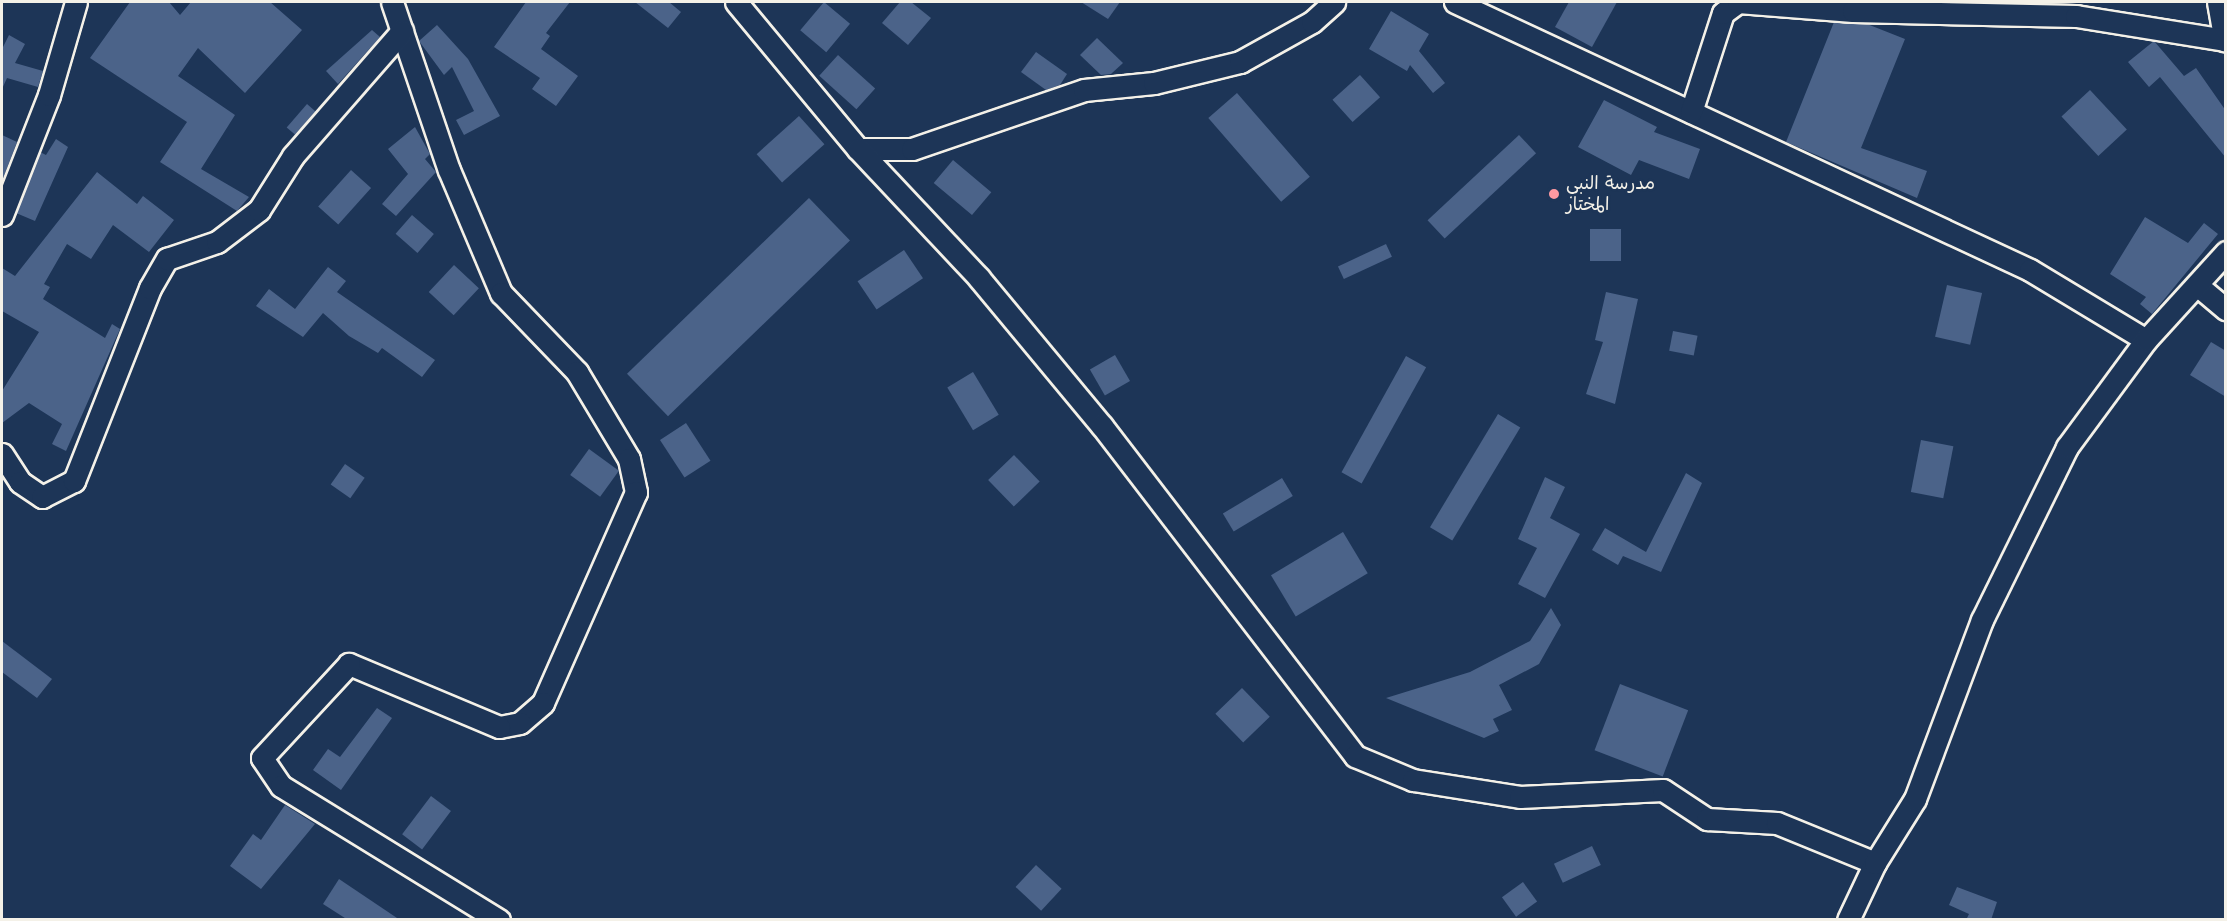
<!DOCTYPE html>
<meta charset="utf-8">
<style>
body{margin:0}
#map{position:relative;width:2227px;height:921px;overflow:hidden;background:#1d3557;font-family:"Shantell Sans","Playpen Sans Arabic",sans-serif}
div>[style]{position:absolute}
.building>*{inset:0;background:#4b6389;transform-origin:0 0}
.roads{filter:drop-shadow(2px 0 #f4f1e8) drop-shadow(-2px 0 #f4f1e8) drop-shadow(0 2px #f4f1e8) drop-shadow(0 -2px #f4f1e8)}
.minor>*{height:21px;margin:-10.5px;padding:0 10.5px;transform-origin:10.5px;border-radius:10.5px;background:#1d3557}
.dots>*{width:16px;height:16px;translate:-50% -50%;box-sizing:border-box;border:3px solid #1d3557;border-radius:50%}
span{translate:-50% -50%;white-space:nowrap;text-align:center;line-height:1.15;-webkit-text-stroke:5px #1d3557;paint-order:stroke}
.poi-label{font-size:18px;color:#f4f1e8}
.left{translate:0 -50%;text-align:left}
.frame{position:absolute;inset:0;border:3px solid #f4f1e8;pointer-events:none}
</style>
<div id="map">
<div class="building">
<div style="clip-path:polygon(130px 2px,169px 2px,180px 15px,191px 2px,270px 2px,302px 30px,245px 93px,198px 48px,178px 76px,235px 115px,201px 169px,249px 197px,237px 211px,160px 162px,187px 122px,90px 58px)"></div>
<div style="clip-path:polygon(526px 2px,570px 2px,546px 33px,550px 36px,541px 49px,578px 76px,556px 106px,532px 89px,540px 78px,494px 47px)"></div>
<div style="clip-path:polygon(635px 2px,669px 2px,681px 12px,668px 28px)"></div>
<div style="left:824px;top:2px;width:34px;height:37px;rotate:40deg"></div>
<div style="clip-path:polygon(900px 2px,911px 2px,931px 18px,908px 45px,882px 23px)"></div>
<div style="clip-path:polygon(1081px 2px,1120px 2px,1108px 19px)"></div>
<div style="clip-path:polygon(1569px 2px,1617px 2px,1592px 47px,1555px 27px)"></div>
<div style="clip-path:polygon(1391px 11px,1429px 34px,1419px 51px,1445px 83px,1433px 93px,1410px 65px,1407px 71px,1369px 49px)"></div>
<div style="clip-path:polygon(1834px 22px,1867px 24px,1905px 39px,1861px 148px,1927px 171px,1917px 198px,1786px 142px)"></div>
<div style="clip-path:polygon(437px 25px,468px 59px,500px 116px,464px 135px,456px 120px,474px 111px,452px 67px,444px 75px,419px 41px)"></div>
<div style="clip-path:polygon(372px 30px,380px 37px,338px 84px,326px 71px)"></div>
<div style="clip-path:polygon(9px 35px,25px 44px,15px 63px,43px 71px,38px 87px,7px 78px,2px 89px,2px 49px)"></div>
<div style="clip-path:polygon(1097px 38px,1123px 63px,1111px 74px,1101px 75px,1080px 55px)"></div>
<div style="clip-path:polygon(2154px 41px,2184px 76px,2196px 68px,2226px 111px,2226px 158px,2160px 77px,2149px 87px,2128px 62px)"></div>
<div style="clip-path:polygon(1036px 52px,1067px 74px,1060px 85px,1046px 90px,1021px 72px)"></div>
<div style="left:838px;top:55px;width:50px;height:28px;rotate:42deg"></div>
<div style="left:1360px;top:75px;width:30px;height:37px;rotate:48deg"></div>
<div style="left:2090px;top:90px;width:54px;height:39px;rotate:47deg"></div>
<div style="left:1237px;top:93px;width:111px;height:38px;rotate:49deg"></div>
<div style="clip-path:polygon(1604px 100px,1657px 127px,1654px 132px,1700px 149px,1689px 179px,1639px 160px,1631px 175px,1578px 147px)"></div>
<div style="left:307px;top:104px;width:11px;height:31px;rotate:41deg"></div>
<div style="left:799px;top:116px;width:38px;height:57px;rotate:48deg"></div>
<div style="clip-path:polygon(415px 127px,430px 154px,425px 159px,436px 172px,396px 216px,382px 204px,408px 174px,388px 149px)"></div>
<div style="clip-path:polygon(2px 135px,17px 142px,2px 181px)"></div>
<div style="left:1519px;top:135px;width:25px;height:125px;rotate:47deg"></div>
<div style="clip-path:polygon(56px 139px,68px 147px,35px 221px,16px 213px,40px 152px,46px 155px)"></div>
<div style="left:953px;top:160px;width:50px;height:30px;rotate:40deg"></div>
<div style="left:351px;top:170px;width:27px;height:49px;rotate:42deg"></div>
<div style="clip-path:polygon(97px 172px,137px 204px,143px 196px,174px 220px,149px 252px,113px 225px,91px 259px,67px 244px,44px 284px,50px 287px,43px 299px,105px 338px,112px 324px,120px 329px,66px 451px,52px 444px,62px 424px,29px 403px,2px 423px,2px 391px,39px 332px,2px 311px,2px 268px,15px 276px)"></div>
<div style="left:809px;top:198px;width:59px;height:253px;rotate:46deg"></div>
<div style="left:412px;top:215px;width:29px;height:25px;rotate:41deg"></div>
<div style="clip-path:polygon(2145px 217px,2188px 243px,2204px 223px,2218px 234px,2152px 314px,2140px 304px,2146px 297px,2110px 274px)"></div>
<div style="left:1590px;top:229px;width:31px;height:32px"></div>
<div style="left:1386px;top:244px;width:14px;height:53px;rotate:65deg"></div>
<div style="left:904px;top:250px;width:34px;height:56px;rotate:56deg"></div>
<div style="left:454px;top:265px;width:34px;height:37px;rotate:43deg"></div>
<div style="clip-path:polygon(328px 267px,346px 281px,337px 292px,435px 360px,422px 377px,382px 348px,378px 353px,349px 336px,323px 313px,303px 337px,256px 306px,269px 289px,295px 309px)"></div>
<div style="left:1947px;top:285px;width:36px;height:53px;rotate:13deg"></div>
<div style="clip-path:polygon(1606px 292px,1638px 299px,1615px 404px,1586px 394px,1603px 342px,1595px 340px)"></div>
<div style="left:1673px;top:331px;width:25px;height:20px;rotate:11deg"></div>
<div style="clip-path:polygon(2211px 342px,2226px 351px,2226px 397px,2190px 375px)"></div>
<div style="left:1115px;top:355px;width:30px;height:29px;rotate:60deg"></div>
<div style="left:1406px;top:356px;width:23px;height:133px;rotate:29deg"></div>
<div style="left:973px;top:372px;width:50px;height:30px;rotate:59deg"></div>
<div style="left:1498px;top:414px;width:26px;height:132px;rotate:31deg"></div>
<div style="left:686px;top:423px;width:45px;height:31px;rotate:57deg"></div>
<div style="left:1921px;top:440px;width:33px;height:53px;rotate:11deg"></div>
<div style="left:589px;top:449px;width:37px;height:32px;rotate:36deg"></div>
<div style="left:1014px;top:455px;width:37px;height:36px;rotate:46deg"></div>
<div style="left:345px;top:464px;width:24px;height:25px;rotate:35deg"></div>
<div style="clip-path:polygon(1686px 473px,1702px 483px,1661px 572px,1623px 556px,1618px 565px,1592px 550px,1605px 528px,1646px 552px)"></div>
<div style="clip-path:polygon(1545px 477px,1565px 487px,1550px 518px,1580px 534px,1545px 598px,1518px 584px,1537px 548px,1518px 539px)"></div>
<div style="left:1282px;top:478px;width:21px;height:69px;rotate:59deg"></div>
<div style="left:1343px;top:532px;width:48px;height:84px;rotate:59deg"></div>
<div style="clip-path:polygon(1551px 608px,1561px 625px,1539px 664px,1499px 685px,1512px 710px,1493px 719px,1499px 731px,1484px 738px,1386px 698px,1470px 672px,1530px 641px)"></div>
<div style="clip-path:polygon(2px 641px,52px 679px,37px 698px,2px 672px)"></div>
<div style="left:1620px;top:684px;width:73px;height:71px;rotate:21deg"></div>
<div style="left:1242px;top:688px;width:40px;height:37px;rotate:46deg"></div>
<div style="clip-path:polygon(377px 708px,392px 718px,341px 790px,313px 770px,328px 749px,340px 757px)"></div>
<div style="left:431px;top:796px;width:25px;height:48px;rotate:37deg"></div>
<div style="clip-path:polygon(285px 805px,315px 824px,261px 889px,230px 866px,253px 834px,261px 840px)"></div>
<div style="left:1592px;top:846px;width:21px;height:42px;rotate:65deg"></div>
<div style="left:1036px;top:865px;width:35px;height:30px;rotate:43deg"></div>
<div style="clip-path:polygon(339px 879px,400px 920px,348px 920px,323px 904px)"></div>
<div style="left:1523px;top:882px;width:24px;height:26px;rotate:54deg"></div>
<div style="clip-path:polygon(1957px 887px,1997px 902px,1991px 920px,1966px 920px,1969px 914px,1949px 905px)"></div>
</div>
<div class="roads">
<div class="minor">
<div style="left:392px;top:2px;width:177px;rotate:71.3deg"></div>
<div style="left:449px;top:170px;width:134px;rotate:67.1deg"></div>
<div style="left:501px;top:293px;width:110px;rotate:46.1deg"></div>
<div style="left:577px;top:372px;width:101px;rotate:59.1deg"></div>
<div style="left:629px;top:459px;width:34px;rotate:78deg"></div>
<div style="left:636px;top:492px;width:231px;rotate:113.8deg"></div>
<div style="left:543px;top:703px;width:30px;rotate:139deg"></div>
<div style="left:520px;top:723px;width:21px;rotate:169deg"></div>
<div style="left:499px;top:727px;width:163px;rotate:-157.2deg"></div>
<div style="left:349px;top:664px;width:128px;rotate:132.8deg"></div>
<div style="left:262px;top:758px;width:34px;rotate:56deg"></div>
<div style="left:281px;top:786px;width:256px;rotate:31.6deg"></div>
<div style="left:736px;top:2px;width:191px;rotate:50.3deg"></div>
<div style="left:858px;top:149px;width:54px"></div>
<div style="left:912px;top:149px;width:182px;rotate:-18.9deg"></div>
<div style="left:1084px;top:90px;width:70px;rotate:-5.7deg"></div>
<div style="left:1154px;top:83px;width:89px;rotate:-13.7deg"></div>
<div style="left:1240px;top:62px;width:82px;rotate:-29.1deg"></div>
<div style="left:1312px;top:22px;width:30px;rotate:-42deg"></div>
<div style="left:1455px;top:2px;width:634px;rotate:24.99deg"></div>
<div style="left:2030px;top:270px;width:135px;rotate:31.1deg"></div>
<div style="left:2218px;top:2px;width:39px;rotate:80deg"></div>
<div style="left:1691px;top:112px;width:104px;rotate:-72.1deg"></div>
<div style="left:1723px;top:13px;width:19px;rotate:-36deg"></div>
<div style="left:1738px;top:2px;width:115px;rotate:4.5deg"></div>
<div style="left:1853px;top:11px;width:223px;rotate:1.3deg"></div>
<div style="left:2076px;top:16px;width:152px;rotate:9.1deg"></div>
<div style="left:858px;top:149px;width:177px;rotate:46.8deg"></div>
<div style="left:979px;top:278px;width:192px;rotate:50.3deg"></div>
<div style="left:1102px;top:426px;width:416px;rotate:52.5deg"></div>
<div style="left:1355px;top:756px;width:63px;rotate:22.5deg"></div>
<div style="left:1413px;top:780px;width:108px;rotate:9deg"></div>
<div style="left:1520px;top:797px;width:143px;rotate:-2.8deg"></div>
<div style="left:1663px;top:790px;width:53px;rotate:33.4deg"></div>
<div style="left:1707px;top:819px;width:70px;rotate:3.3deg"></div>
<div style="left:1777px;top:823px;width:106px;rotate:22.2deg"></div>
<div style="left:2px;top:215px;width:129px;rotate:-68.6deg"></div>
<div style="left:49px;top:95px;width:97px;rotate:-73.8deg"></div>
<div style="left:2197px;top:285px;width:38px;rotate:40deg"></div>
<div style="left:2px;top:454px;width:33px;rotate:57deg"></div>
<div style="left:20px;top:482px;width:27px;rotate:34deg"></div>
<div style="left:42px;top:497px;width:36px;rotate:-27deg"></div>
<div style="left:74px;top:481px;width:207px;rotate:-68.5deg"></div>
<div style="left:150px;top:288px;width:34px;rotate:-60deg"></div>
<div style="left:167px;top:259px;width:53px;rotate:-18.8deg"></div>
<div style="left:217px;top:242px;width:53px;rotate:-37.3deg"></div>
<div style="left:259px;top:210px;width:64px;rotate:-57.8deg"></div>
<div style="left:293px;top:156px;width:166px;rotate:-48.9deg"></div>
<div style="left:1848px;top:920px;width:63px;rotate:-64.7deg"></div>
<div style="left:1875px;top:863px;width:75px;rotate:-58deg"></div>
<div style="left:1915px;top:799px;width:191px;rotate:-69.5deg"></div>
<div style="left:1982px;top:620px;width:193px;rotate:-63.8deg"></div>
<div style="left:2067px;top:447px;width:133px;rotate:-53.6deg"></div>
<div style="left:2146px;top:340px;width:119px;rotate:-47.7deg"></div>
</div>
</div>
<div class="dots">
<div style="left:1554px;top:194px;background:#ff9aa2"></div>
</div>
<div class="poi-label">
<span class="left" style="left:1566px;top:194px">مدرسة النبي<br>المختار</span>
</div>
<div class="frame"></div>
</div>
